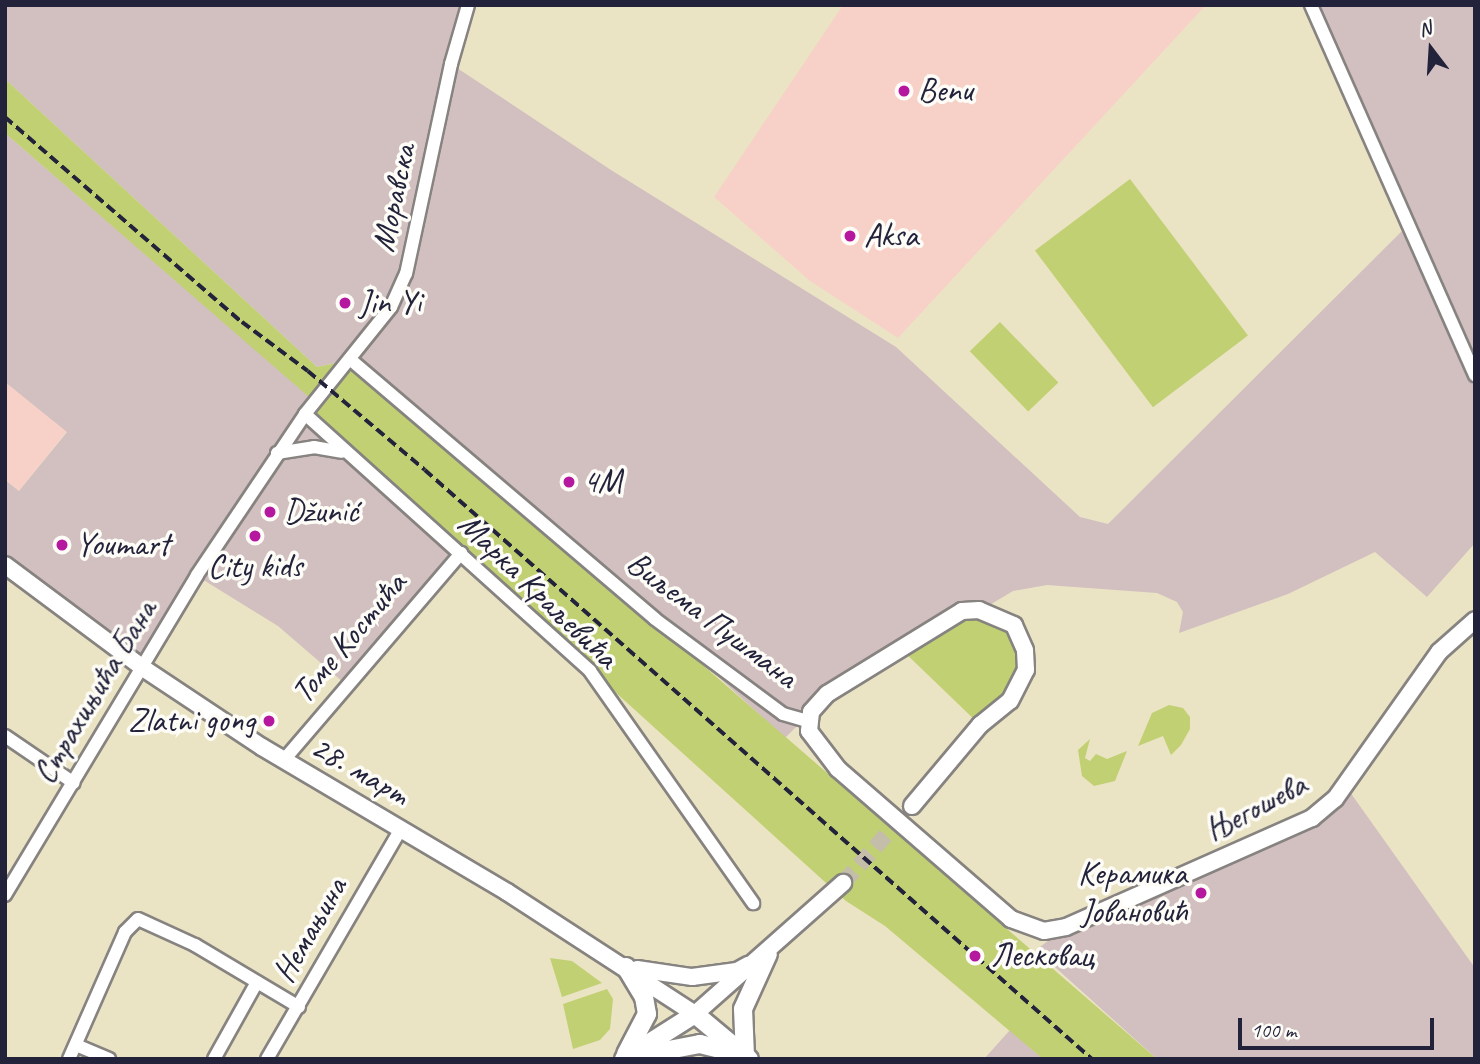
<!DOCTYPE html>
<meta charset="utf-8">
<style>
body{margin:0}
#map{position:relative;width:1480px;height:1064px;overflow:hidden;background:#ebe4c4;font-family:Caveat,sans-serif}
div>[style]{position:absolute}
.built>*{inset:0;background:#f7d1c7}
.industrial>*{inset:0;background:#d2bfc0}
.green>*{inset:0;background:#c0d072;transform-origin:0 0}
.secondary-tunnel>*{height:16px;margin-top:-8px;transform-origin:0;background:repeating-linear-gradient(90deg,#c3bda9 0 16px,transparent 0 24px)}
.roads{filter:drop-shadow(2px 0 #868380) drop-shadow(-2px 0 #868380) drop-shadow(0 2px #868380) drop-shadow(0 -2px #868380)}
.street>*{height:12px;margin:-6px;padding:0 6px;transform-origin:6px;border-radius:6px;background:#fff}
.secondary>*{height:16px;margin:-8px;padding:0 8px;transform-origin:8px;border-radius:8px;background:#fff}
.primary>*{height:18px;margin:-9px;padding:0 9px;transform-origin:9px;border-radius:9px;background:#fff}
.rail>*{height:3.5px;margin-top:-1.75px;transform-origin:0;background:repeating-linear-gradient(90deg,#22223b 0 10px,transparent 0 15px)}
.dots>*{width:19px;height:19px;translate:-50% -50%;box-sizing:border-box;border:4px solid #fdfcf7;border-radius:50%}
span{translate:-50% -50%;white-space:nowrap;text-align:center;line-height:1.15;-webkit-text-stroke:7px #fdfcf7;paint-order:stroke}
.poi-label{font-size:33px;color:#22223b}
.left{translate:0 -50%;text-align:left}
.right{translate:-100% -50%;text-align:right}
.street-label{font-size:33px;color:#22223b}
.frame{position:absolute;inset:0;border:7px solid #22223b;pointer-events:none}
.north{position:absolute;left:1396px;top:14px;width:70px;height:70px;-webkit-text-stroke:5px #fdfcf7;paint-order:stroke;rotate:343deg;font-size:19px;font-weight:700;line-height:28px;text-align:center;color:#22223b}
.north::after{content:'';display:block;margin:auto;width:24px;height:32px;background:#22223b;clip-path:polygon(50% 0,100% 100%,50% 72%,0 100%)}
.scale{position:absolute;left:1238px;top:1018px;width:196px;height:32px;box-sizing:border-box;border:4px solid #22223b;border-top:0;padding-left:9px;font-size:21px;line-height:24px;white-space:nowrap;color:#22223b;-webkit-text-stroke:5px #fdfcf7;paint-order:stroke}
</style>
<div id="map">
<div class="built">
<div style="clip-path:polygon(843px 5px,1206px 5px,898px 338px,810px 281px,714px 197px)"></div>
<div style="clip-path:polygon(5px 382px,67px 431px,19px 491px,5px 480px)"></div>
</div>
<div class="industrial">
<div style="clip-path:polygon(5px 5px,468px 5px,451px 64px,611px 170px,896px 347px,1080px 517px,1108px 524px,1408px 225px,1311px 5px,1475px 5px,1475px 543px,1427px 597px,1375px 552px,1288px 594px,1179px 633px,1183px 612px,1177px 602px,1157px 593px,1047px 585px,1013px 591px,811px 712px,785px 738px,655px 619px,351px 360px,317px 367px,5px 79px)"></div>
<div style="clip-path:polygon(5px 133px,317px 403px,461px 553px,343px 682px,278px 626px,197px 576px,143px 668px,5px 565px,5px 480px,19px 491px,67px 432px,5px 382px)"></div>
<div style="clip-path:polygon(1345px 785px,1475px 968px,1475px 1059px,1157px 1059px,1036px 950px,1066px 927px,1295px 828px)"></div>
<div style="clip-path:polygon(1010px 1030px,1043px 1059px,984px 1059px)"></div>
</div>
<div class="green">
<div style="clip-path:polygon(5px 79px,317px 367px,351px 360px,1157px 1059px,1043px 1059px,885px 926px,846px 901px,308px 414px,316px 403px,5px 133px)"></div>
<div style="left:1130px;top:179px;width:196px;height:119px;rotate:53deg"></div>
<div style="left:1000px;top:322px;width:84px;height:42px;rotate:46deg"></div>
<div style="clip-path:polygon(962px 611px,1014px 625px,1026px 670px,980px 725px,899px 647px)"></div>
<div style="clip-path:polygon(1169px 705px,1183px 708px,1190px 717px,1190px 729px,1181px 745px,1171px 755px,1163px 736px,1138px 746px,1152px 713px)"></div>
<div style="clip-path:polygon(1090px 739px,1085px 758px,1090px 761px,1096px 754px,1107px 759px,1127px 751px,1115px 781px,1094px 786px,1082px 776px,1078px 750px)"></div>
<div style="clip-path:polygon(550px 958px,572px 961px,602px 983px,562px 997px)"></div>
<div style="clip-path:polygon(607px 989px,613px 999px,610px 1029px,600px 1040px,573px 1049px,563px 1004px)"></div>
</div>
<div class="secondary-tunnel">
<div style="left:843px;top:883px;width:103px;rotate:-48.1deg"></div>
</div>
<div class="roads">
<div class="street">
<div style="left:1311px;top:5px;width:405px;rotate:66.1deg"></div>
<div style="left:351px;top:360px;width:399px;rotate:40.4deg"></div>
<div style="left:655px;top:619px;width:159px;rotate:36.6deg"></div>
<div style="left:783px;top:714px;width:25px;rotate:16deg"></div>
<div style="left:305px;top:414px;width:384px;rotate:42deg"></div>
<div style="left:590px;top:671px;width:284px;rotate:54.9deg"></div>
<div style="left:277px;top:453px;width:37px;rotate:-9deg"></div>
<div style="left:314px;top:447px;width:28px;rotate:10deg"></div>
<div style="left:5px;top:736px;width:83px;rotate:34.3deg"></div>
<div style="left:283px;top:761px;width:274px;rotate:-49.4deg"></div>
<div style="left:5px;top:895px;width:373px;rotate:-59deg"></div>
<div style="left:197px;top:575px;width:194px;rotate:-56.1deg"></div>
<div style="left:305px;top:414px;width:137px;rotate:-51.2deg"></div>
<div style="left:391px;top:307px;width:36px;rotate:-66deg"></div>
<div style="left:406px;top:274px;width:215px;rotate:-77.9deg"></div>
<div style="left:451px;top:64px;width:61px;rotate:-73.9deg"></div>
<div style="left:76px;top:1045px;width:36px;rotate:23deg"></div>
<div style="left:69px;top:1059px;width:139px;rotate:-66.2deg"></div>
<div style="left:125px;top:932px;width:18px;rotate:-45deg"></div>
<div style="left:138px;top:919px;width:63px;rotate:24.5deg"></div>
<div style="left:195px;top:945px;width:121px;rotate:30.8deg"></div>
<div style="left:214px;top:1059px;width:88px;rotate:-60.8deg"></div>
<div style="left:267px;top:1059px;width:266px;rotate:-59.8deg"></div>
</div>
<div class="secondary">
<div style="left:5px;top:565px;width:172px;rotate:36.7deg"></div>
<div style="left:143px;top:668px;width:143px;rotate:33.6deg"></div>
<div style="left:262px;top:747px;width:285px;rotate:30.6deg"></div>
<div style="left:507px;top:892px;width:224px;rotate:33deg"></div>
<div style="left:695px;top:1014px;width:198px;rotate:-41.5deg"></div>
<div style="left:912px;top:806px;width:106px;rotate:-50deg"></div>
<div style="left:980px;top:725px;width:38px;rotate:-39deg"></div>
<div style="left:1010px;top:701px;width:35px;rotate:-63deg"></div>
<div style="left:1026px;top:670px;width:20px;rotate:-93deg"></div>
<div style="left:1025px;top:650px;width:27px;rotate:-114deg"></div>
<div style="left:1014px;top:625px;width:38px;rotate:-157deg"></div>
<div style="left:979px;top:610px;width:17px;rotate:177deg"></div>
<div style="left:962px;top:611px;width:158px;rotate:148.4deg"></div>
<div style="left:827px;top:694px;width:24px;rotate:132deg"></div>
<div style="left:811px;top:712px;width:19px;rotate:96deg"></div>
<div style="left:809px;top:731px;width:48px;rotate:52.7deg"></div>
<div style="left:838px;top:769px;width:229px;rotate:40.9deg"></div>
<div style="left:1011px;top:919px;width:35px;rotate:20deg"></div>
<div style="left:1044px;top:931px;width:22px;rotate:-10deg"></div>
<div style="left:1066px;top:927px;width:269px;rotate:-23.9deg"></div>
<div style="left:1312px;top:818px;width:30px;rotate:-40deg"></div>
<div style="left:1335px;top:799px;width:180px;rotate:-54.7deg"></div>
<div style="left:1439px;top:652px;width:48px;rotate:-41.6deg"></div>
<div style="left:637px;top:969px;width:56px;rotate:8.3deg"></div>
<div style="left:692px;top:977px;width:45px;rotate:-7.6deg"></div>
<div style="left:737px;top:971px;width:13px;rotate:-29deg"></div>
</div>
<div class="primary">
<div style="left:626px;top:967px;width:35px;rotate:59deg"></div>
<div style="left:644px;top:997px;width:17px;rotate:80deg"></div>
<div style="left:647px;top:1014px;width:45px;rotate:117.7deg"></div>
<div style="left:637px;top:1056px;width:64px;rotate:-10.8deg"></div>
<div style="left:700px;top:1044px;width:37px;rotate:14deg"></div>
<div style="left:745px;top:1056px;width:47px;rotate:-92.4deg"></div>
<div style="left:743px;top:1009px;width:60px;rotate:-65.6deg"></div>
<div style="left:624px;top:1059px;width:84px;rotate:-32.4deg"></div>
<div style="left:695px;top:1014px;width:70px;rotate:39.8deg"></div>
</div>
</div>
<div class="rail">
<div style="left:5px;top:117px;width:313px;rotate:40.9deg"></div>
<div style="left:242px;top:322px;width:82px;rotate:36.6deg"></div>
<div style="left:308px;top:371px;width:153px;rotate:40.2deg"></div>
<div style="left:425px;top:470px;width:890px;rotate:41.45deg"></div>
</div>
<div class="dots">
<div style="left:904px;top:91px;background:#b5179e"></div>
<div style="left:850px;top:236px;background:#b5179e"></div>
<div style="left:345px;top:303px;background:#b5179e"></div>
<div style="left:569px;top:482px;background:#b5179e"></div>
<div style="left:270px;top:512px;background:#b5179e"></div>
<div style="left:255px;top:536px;background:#b5179e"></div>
<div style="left:62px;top:545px;background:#b5179e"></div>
<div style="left:269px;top:721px;background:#b5179e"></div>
<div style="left:1201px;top:893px;background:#b5179e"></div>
<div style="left:975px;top:956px;background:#b5179e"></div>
</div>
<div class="poi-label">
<span class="left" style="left:918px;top:91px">Benu</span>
<span class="left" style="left:864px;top:236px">Aksa</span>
<span class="left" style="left:359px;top:303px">Jin Yi</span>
<span class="left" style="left:583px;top:482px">4M</span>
<span class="left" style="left:284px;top:512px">Džunić</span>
<span class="left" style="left:76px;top:545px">Youmart</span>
<span style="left:255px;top:567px">City kids</span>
<span class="right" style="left:255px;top:721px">Zlatni gong</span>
<span class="right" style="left:1187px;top:893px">Керамика<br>Јовановић</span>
<span class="left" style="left:991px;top:956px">Лесковац</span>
</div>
<div class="street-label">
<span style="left:394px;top:198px;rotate:-78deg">Моравска</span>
<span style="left:538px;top:591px;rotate:44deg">Марка Краљевића</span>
<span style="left:712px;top:620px;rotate:37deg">Виљема Пушмана</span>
<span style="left:349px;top:638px;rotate:-50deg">Томе Костића</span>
<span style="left:95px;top:692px;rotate:-59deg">Страхињића Бана</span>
<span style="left:360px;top:771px;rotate:30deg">28. март</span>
<span style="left:1256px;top:808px;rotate:-28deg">Његошева</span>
<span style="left:310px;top:930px;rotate:-60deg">Немањина</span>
</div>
<div class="frame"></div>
<div class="north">N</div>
<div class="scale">100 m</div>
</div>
